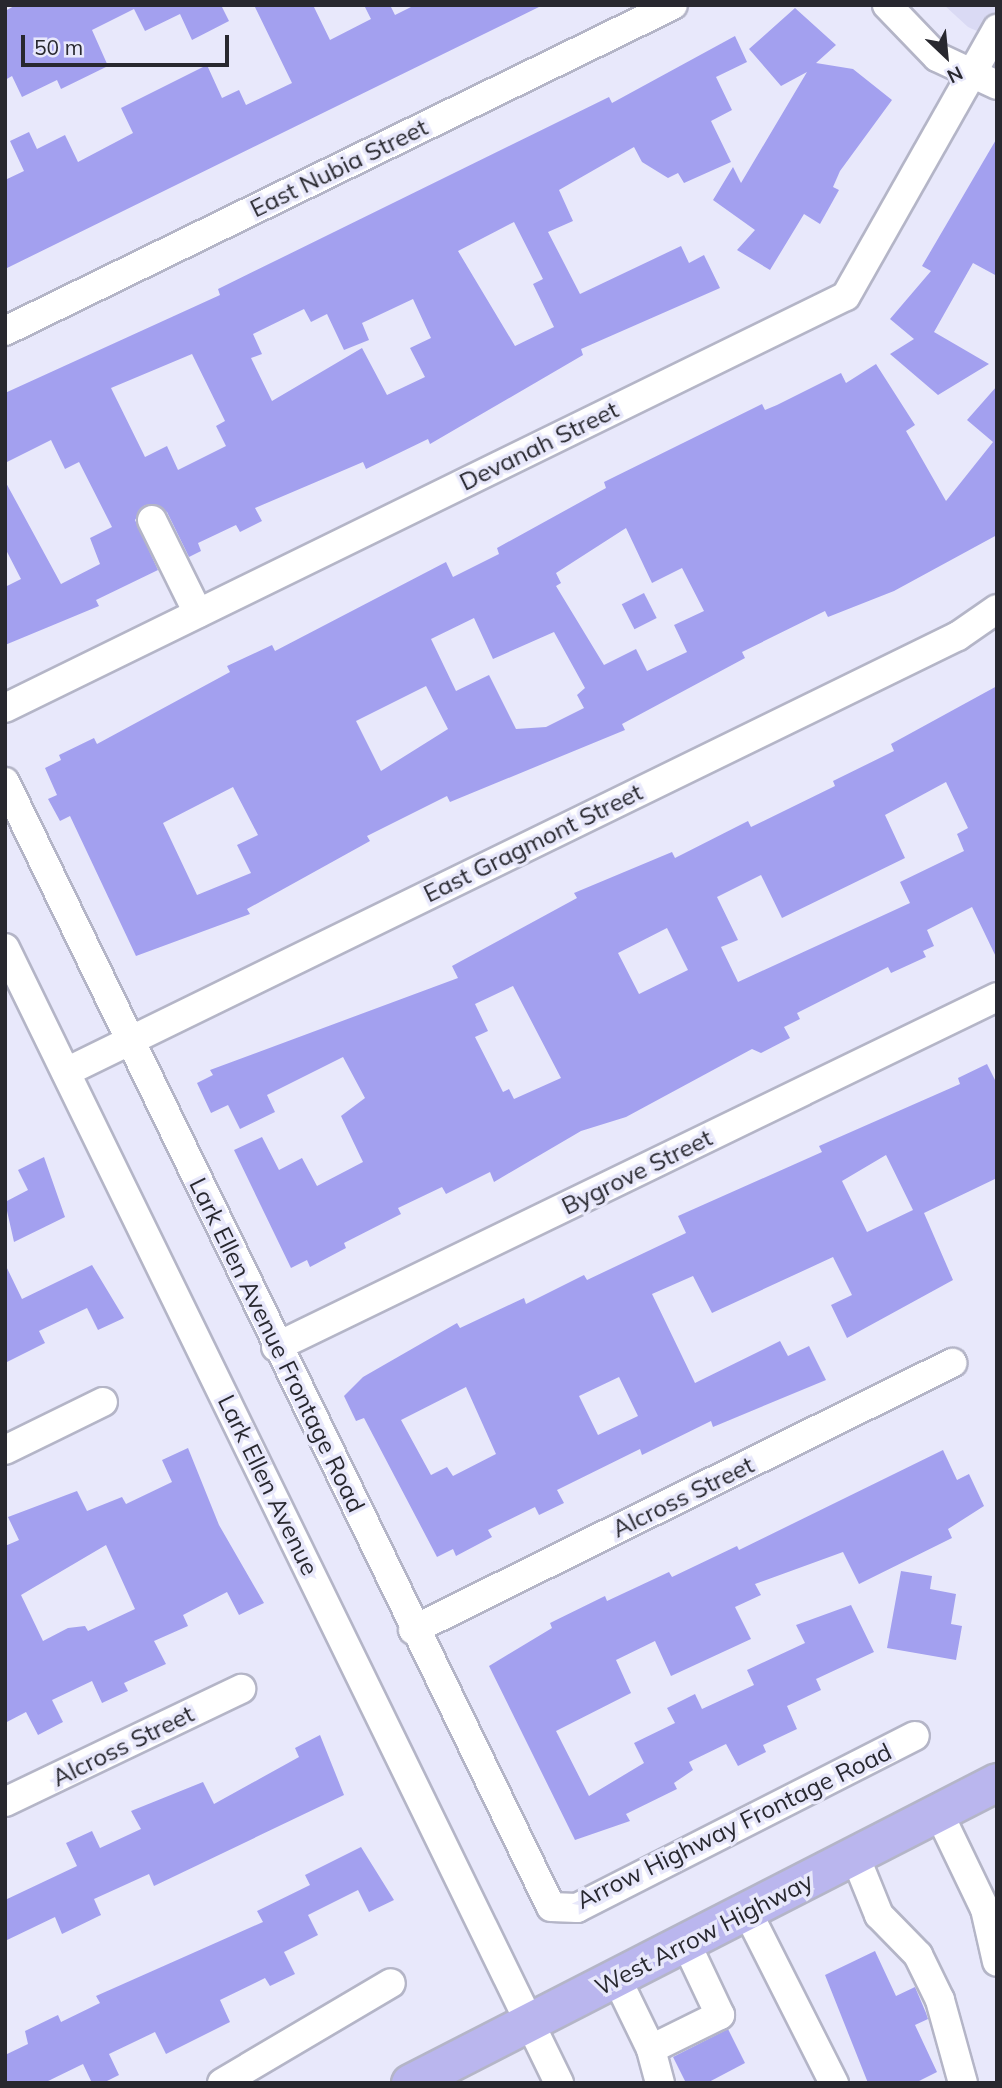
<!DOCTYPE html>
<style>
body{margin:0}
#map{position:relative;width:1002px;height:2088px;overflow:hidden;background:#e8e8fb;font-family:Mulish,sans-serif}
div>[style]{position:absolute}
.built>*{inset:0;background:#dadaf4}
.building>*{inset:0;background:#a3a0ef;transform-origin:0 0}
.roads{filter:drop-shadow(2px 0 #b4b5c7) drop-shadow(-2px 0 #b4b5c7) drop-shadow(0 2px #b4b5c7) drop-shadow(0 -2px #b4b5c7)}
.minor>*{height:28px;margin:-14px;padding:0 14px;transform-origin:14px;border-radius:14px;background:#fff}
.major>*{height:37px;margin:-18.5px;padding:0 18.5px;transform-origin:18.5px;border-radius:18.5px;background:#bab6ee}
span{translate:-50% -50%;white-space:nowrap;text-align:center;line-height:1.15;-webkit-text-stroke:7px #e8e8fb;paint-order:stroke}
.street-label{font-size:24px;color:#28282f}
.frame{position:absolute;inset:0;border:7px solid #28282f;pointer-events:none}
.north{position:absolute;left:911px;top:21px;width:70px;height:70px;-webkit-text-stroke:5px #e8e8fb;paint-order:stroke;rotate:154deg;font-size:19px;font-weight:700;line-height:28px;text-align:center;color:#28282f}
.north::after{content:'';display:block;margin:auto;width:24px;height:32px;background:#28282f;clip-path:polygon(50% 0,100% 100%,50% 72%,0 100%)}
.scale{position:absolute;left:21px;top:35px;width:208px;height:32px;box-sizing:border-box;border:4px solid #28282f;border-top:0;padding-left:9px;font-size:21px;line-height:24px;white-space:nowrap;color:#28282f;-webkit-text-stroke:5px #e8e8fb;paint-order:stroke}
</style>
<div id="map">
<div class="built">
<div style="clip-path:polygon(944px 5px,997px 5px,997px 40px,968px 27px)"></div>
</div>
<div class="building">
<div style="clip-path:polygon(16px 5px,221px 5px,229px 21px,192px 40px,180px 14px,145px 31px,134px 9px,92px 30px,108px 66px,61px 89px,57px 80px,22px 97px,12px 76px,5px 80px,5px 11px)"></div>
<div style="clip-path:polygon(254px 5px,313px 5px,330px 40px,371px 19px,364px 5px,390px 5px,395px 15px,415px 5px,543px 5px,5px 269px,5px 180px,24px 171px,10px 141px,29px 132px,37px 149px,65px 135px,78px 162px,133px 133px,121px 108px,207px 65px,222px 98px,239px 90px,246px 105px,292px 83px)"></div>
<div style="clip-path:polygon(795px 8px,836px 45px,816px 63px,853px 69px,892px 100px,840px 171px,833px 187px,839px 190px,820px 224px,804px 214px,770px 270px,737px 250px,755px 230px,713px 200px,733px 167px,741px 183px,807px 72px,781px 86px,749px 49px)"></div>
<div style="clip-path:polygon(evenodd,735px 36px,747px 62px,716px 77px,732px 110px,711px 121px,731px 162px,684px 183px,678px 173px,668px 178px,642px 162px,634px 147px,559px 190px,573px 221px,548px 232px,580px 294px,681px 246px,689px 263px,704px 255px,720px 288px,581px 349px,583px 355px,430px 444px,428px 439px,366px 469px,363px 462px,255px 508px,262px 521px,240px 532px,236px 525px,198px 543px,201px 551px,189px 557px,167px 512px,145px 505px,135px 520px,158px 570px,96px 600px,99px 606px,5px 645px,5px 587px,21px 579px,5px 548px,5px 481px,61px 584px,100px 564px,90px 538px,112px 527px,79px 462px,65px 469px,51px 440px,5px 463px,5px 393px,220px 295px,218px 289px,609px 97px,612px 103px,735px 36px,514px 222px,543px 279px,533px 284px,554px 327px,515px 346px,458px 251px,514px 222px,735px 36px,413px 299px,431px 338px,410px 348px,425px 377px,387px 395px,362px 348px,272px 401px,251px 358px,262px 354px,253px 334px,304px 309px,311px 322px,327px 314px,344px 350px,369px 340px,362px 323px,413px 299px,735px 36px,192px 354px,225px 421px,216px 426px,226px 446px,178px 470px,167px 446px,145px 457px,111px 388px,192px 354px)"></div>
<div style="clip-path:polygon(997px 138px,997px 276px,973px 263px,934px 332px,989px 364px,938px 395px,890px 354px,914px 339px,890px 319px,931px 271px,922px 266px)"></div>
<div style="clip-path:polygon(evenodd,876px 364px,915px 425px,906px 431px,946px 501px,993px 442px,967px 420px,997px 386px,997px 535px,894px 591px,828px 617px,825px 611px,742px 652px,745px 658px,622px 724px,625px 730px,450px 802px,447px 796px,367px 836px,370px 841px,247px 909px,250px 914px,136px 956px,70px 816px,60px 821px,48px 799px,57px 795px,45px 768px,61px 760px,59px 755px,94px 738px,97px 744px,230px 672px,227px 666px,272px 645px,275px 651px,446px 562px,453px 577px,499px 554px,497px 548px,606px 488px,604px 482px,762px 404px,765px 410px,777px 405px,841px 373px,846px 383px,876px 364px,626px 528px,652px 583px,682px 568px,704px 611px,674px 625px,687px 652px,647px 671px,636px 649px,604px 665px,556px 586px,561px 583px,556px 573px,626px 528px,876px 364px,474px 618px,493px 659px,554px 632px,585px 688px,577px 695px,584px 708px,546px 727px,516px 729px,489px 675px,456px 691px,431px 639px,474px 618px,876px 364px,426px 686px,448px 729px,381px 771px,356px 721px,426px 686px,876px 364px,233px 787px,258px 835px,237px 845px,251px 873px,197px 895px,163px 823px,233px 787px)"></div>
<div style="left:644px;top:593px;width:28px;height:25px;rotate:63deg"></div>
<div style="clip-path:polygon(evenodd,997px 686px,997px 959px,972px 907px,927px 930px,934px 946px,923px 951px,926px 957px,891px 973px,888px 967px,797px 1013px,800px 1019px,784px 1027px,790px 1038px,761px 1053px,752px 1049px,626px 1117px,581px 1131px,494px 1182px,490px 1172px,446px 1194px,442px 1187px,398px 1208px,401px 1214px,344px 1243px,346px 1248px,310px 1267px,307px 1260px,291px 1268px,234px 1150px,262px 1137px,279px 1170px,302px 1158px,317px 1186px,363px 1162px,341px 1116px,365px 1098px,343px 1057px,267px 1095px,275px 1112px,240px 1129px,228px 1105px,211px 1113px,197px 1083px,213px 1075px,210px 1070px,458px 978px,452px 966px,577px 898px,574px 893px,672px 852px,675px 858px,748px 821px,751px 827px,835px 786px,833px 781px,894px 751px,891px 744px,997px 686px,946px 782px,968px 828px,957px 834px,964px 851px,900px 882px,910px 903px,738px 982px,721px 947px,738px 940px,717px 897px,761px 875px,782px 918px,905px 858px,885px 815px,946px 782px,997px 686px,667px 928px,688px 970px,639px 994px,618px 953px,667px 928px,997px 686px,513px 986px,561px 1078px,514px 1099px,509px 1089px,503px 1092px,475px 1037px,488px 1031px,475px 1004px,513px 986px)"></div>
<div style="clip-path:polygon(evenodd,987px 1064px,997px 1084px,997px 1178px,924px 1213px,953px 1280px,847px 1338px,831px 1305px,852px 1295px,833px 1257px,712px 1313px,693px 1276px,652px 1294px,695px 1383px,780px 1341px,788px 1356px,809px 1346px,826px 1380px,713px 1427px,711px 1421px,642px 1455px,640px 1449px,557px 1490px,564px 1503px,539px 1515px,535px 1507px,488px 1530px,492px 1537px,456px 1556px,453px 1549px,437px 1557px,364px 1418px,356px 1421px,344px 1396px,363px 1377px,457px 1323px,460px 1328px,524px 1298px,526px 1304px,584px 1275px,587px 1280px,686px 1233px,678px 1216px,822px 1152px,819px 1146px,960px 1084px,958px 1078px,987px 1064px,886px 1155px,913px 1210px,867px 1232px,842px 1181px,886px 1155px,987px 1064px,619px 1377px,638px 1416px,598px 1435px,579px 1396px,619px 1377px,987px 1064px,466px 1387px,496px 1454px,453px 1476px,447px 1467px,431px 1475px,401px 1420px,466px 1387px)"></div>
<div style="clip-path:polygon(44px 1157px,65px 1217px,14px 1242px,5px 1202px,28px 1190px,18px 1170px)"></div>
<div style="clip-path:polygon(5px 1264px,22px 1299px,92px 1265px,124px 1318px,98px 1330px,87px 1308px,39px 1331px,45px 1343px,5px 1363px)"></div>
<div style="clip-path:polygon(evenodd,188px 1448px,219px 1525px,264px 1603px,239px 1615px,227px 1592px,183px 1615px,188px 1626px,154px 1641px,166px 1664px,124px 1683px,128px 1691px,102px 1703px,92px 1681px,52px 1700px,63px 1722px,38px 1735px,26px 1712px,5px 1723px,5px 1546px,19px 1540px,8px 1517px,77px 1491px,87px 1511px,122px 1497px,126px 1504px,172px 1482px,162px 1460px,188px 1448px,106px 1545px,135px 1609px,88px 1631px,85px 1626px,68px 1628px,43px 1641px,21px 1595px,106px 1545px)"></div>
<div style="clip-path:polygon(943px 1450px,957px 1480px,969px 1474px,984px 1506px,948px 1529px,952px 1538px,859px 1584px,843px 1552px,755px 1584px,761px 1595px,735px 1607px,751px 1639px,671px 1676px,655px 1641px,616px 1660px,631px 1693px,556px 1731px,589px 1796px,644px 1763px,634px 1743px,675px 1723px,667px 1708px,695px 1694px,702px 1709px,754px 1685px,747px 1670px,805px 1643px,796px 1625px,851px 1605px,874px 1652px,816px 1679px,821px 1690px,787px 1706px,797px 1729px,763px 1745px,766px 1752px,738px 1766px,726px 1744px,689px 1762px,693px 1770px,674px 1783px,677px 1789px,626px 1814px,630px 1821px,575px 1840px,489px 1666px,552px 1628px,550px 1623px,605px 1596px,607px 1601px,669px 1572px,672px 1577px,737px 1546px,739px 1550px)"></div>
<div style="clip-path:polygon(901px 1571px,932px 1576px,930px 1589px,956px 1594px,951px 1624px,962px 1626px,956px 1660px,887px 1648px)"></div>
<div style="clip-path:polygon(320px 1735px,344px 1795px,154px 1886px,149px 1874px,94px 1899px,101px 1915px,62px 1934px,55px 1917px,5px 1941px,5px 1900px,77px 1866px,66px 1843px,92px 1831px,100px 1848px,141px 1829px,131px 1811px,203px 1782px,214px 1804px,299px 1757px,295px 1748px)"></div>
<div style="clip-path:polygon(361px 1847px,394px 1900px,369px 1912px,358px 1890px,308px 1915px,318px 1935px,284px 1952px,295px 1974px,270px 1986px,265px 1978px,220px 2000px,230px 2022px,166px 2054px,155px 2032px,109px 2054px,119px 2075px,103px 2083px,92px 2083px,83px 2064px,44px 2083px,5px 2083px,5px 2055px,28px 2044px,25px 2031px,58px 2015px,61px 2022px,100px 2003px,96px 1996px,263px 1922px,257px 1911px,310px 1885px,305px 1875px)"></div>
<div style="clip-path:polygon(875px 1951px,896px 1996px,915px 1987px,926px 2013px,928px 2019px,915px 2025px,937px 2072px,915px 2083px,868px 2083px,825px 1975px)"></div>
<div style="clip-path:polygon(728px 2029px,745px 2063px,707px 2083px,686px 2083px,673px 2057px)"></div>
</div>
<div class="roads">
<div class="minor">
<div style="left:887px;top:5px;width:72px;rotate:46.1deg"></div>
<div style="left:937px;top:57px;width:66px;rotate:25deg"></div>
<div style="left:5px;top:331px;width:743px;rotate:-26.01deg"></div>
<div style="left:152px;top:520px;width:104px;rotate:63.7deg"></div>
<div style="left:5px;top:708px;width:936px;rotate:-26.1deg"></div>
<div style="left:846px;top:296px;width:307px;rotate:-60.5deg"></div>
<div style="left:5px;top:782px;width:1250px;rotate:64.11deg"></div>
<div style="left:551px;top:1907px;width:26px;rotate:2deg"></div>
<div style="left:577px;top:1908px;width:379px;rotate:-27deg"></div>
<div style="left:5px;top:948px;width:1263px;rotate:63.98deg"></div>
<div style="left:66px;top:1072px;width:993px;rotate:-26.05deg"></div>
<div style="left:958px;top:636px;width:47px;rotate:-34.7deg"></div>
<div style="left:276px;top:1347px;width:801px;rotate:-25.89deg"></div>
<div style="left:5px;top:1450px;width:109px;rotate:-26.1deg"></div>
<div style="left:413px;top:1630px;width:602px;rotate:-26.35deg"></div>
<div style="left:5px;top:1802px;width:262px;rotate:-25.6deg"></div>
<div style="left:945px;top:1826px;width:92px;rotate:64.3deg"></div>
<div style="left:985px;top:1909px;width:54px;rotate:77.2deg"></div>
<div style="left:855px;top:1856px;width:64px;rotate:67.9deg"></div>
<div style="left:879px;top:1915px;width:56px;rotate:45.7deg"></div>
<div style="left:918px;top:1955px;width:50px;rotate:63.9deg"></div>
<div style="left:940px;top:2000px;width:86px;rotate:74.5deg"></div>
<div style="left:747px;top:1911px;width:193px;rotate:63.2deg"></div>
<div style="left:617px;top:1979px;width:78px;rotate:64.1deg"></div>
<div style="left:222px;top:2083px;width:196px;rotate:-30.6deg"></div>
<div style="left:660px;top:2083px;width:35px;rotate:-105deg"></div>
<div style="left:651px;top:2049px;width:77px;rotate:-26.2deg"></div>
<div style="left:720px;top:2015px;width:80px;rotate:-115.3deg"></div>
</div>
<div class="major">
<div style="left:410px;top:2083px;width:660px;rotate:-27.15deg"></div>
</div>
</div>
<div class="street-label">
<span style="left:339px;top:168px;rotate:-26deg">East Nubia Street</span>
<span style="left:539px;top:446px;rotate:-26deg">Devanah Street</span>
<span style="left:533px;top:843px;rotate:-26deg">East Gragmont Street</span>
<span style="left:637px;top:1172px;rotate:-26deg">Bygrove Street</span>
<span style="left:277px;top:1345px;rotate:64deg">Lark Ellen Avenue Frontage Road</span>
<span style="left:268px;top:1485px;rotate:64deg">Lark Ellen Avenue</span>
<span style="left:683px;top:1497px;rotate:-26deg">Alcross Street</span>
<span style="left:123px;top:1746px;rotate:-26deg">Alcross Street</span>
<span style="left:734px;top:1826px;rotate:-26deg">Arrow Highway Frontage Road</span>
<span style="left:704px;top:1934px;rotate:-27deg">West Arrow Highway</span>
</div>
<div class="frame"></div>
<div class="north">N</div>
<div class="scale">50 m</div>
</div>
